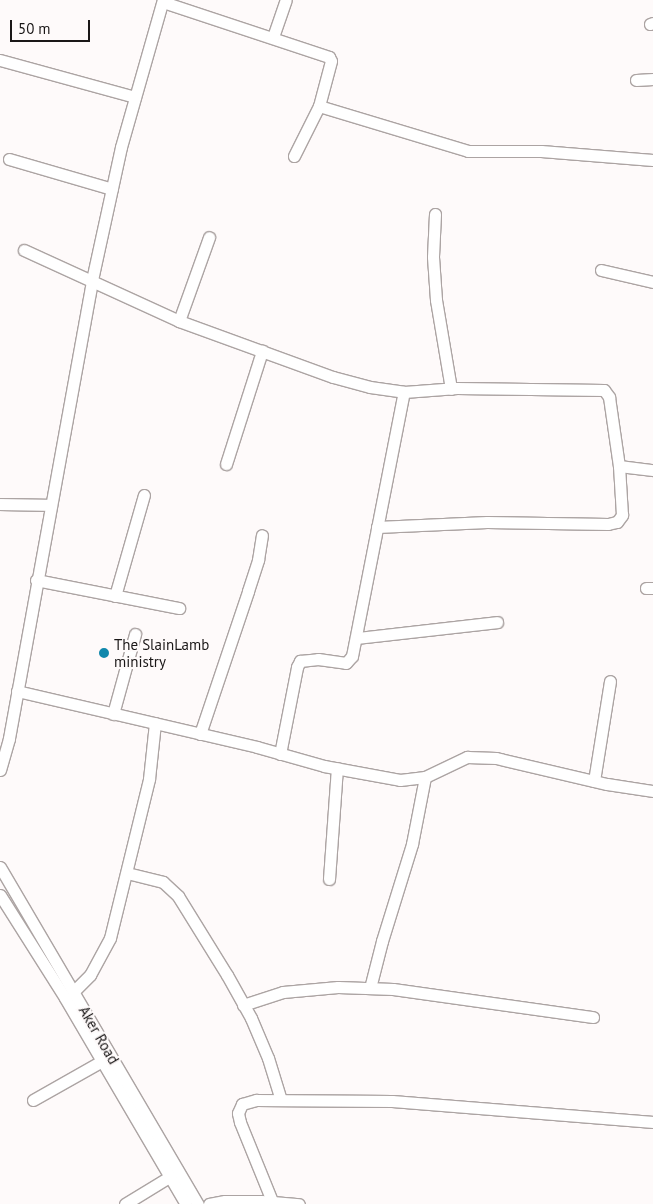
<!DOCTYPE html>
<style>
body{margin:0}
#map{position:relative;width:653px;height:1204px;overflow:hidden;background:#fefafa;font-family:"PT Sans",sans-serif}
div>[style]{position:absolute}
.roads{filter:drop-shadow(1px 0 #aca4a3) drop-shadow(-1px 0 #aca4a3) drop-shadow(0 1px #aca4a3) drop-shadow(0 -1px #aca4a3)}
.minor>*{height:11px;margin:-5.5px;padding:0 5.5px;transform-origin:5.5px;border-radius:5.5px;background:#fff}
.dots>*{width:14px;height:14px;translate:-50% -50%;box-sizing:border-box;border:2px solid #fefafa;border-radius:50%}
span{translate:-50% -50%;white-space:nowrap;text-align:center;line-height:1.15;-webkit-text-stroke:4px #fefafa;paint-order:stroke}
.poi-label{font-size:15px;color:#1a1717}
.left{translate:0 -50%;text-align:left}
.street-label{font-size:15px;color:#1a1717}
.scale{position:absolute;left:10px;top:20px;width:80px;height:22px;box-sizing:border-box;border:2px solid #1a1717;border-top:0;padding-left:6px;font-size:15px;line-height:18px;white-space:nowrap;color:#1a1717;-webkit-text-stroke:4px #fefafa;paint-order:stroke}
</style>
<div id="map">
<div class="roads">
<div class="minor">
<div style="left:163px;top:2px;width:175px;rotate:18.3deg"></div>
<div style="left:329px;top:57px;width:4px;rotate:63deg"></div>
<div style="left:331px;top:61px;width:47px;rotate:104.9deg"></div>
<div style="left:319px;top:106px;width:56px;rotate:116.6deg"></div>
<div style="left:650px;top:24px;width:3px;rotate:-18deg"></div>
<div style="left:273px;top:37px;width:39px;rotate:-71deg"></div>
<div style="left:0;top:60px;width:140px;rotate:15.3deg"></div>
<div style="left:636px;top:80px;width:17px;rotate:-3deg"></div>
<div style="left:319px;top:106px;width:156px;rotate:16.8deg"></div>
<div style="left:468px;top:151px;width:73px"></div>
<div style="left:541px;top:151px;width:112px;rotate:4.6deg"></div>
<div style="left:9px;top:159px;width:107px;rotate:16.2deg"></div>
<div style="left:435px;top:214px;width:43px;rotate:92.7deg"></div>
<div style="left:433px;top:257px;width:43px;rotate:86deg"></div>
<div style="left:436px;top:300px;width:90px;rotate:80.4deg"></div>
<div style="left:24px;top:250px;width:170px;rotate:24.6deg"></div>
<div style="left:179px;top:321px;width:164px;rotate:20deg"></div>
<div style="left:333px;top:377px;width:38px;rotate:15deg"></div>
<div style="left:370px;top:387px;width:34px;rotate:8deg"></div>
<div style="left:404px;top:392px;width:53px;rotate:-4.3deg"></div>
<div style="left:457px;top:388px;width:147px;rotate:0.8deg"></div>
<div style="left:604px;top:390px;width:9px;rotate:54deg"></div>
<div style="left:609px;top:397px;width:70px;rotate:81.8deg"></div>
<div style="left:619px;top:466px;width:34px;rotate:7deg"></div>
<div style="left:601px;top:270px;width:53px;rotate:13deg"></div>
<div style="left:179px;top:321px;width:89px;rotate:-70.3deg"></div>
<div style="left:226px;top:464px;width:119px;rotate:-72.3deg"></div>
<div style="left:0;top:504px;width:51px;rotate:1.1deg"></div>
<div style="left:377px;top:527px;width:110px;rotate:-2.6deg"></div>
<div style="left:487px;top:522px;width:121px;rotate:0.9deg"></div>
<div style="left:608px;top:524px;width:9px;rotate:-13deg"></div>
<div style="left:617px;top:522px;width:9px;rotate:-54deg"></div>
<div style="left:622px;top:515px;width:49px;rotate:-93.5deg"></div>
<div style="left:36px;top:580px;width:146px;rotate:11.1deg"></div>
<div style="left:646px;top:588px;width:7px"></div>
<div style="left:115px;top:596px;width:105px;rotate:-74deg"></div>
<div style="left:357px;top:638px;width:141px;rotate:-6.5deg"></div>
<div style="left:17px;top:691px;width:246px;rotate:13.1deg"></div>
<div style="left:257px;top:747px;width:70px;rotate:15.8deg"></div>
<div style="left:324px;top:766px;width:77px;rotate:10.4deg"></div>
<div style="left:400px;top:780px;width:25px;rotate:-7deg"></div>
<div style="left:425px;top:777px;width:47px;rotate:-25.5deg"></div>
<div style="left:467px;top:757px;width:29px;rotate:2deg"></div>
<div style="left:496px;top:758px;width:114px;rotate:13.2deg"></div>
<div style="left:607px;top:784px;width:47px;rotate:8.7deg"></div>
<div style="left:113px;top:714px;width:83px;rotate:-74.6deg"></div>
<div style="left:200px;top:734px;width:151px;rotate:-71.4deg"></div>
<div style="left:248px;top:591px;width:33px;rotate:-72deg"></div>
<div style="left:258px;top:560px;width:25px;rotate:-81deg"></div>
<div style="left:280px;top:754px;width:89px;rotate:-78.9deg"></div>
<div style="left:297px;top:667px;width:7px;rotate:-63deg"></div>
<div style="left:300px;top:661px;width:18px;rotate:-6deg"></div>
<div style="left:318px;top:659px;width:28px;rotate:8deg"></div>
<div style="left:346px;top:663px;width:9px;rotate:-49deg"></div>
<div style="left:352px;top:656px;width:269px;rotate:-78.9deg"></div>
<div style="left:0;top:770px;width:33px;rotate:-74deg"></div>
<div style="left:9px;top:738px;width:465px;rotate:-79.7deg"></div>
<div style="left:92px;top:280px;width:136px;rotate:-77.7deg"></div>
<div style="left:121px;top:147px;width:153px;rotate:-74.1deg"></div>
<div style="left:594px;top:781px;width:101px;rotate:-80.9deg"></div>
<div style="left:0;top:867px;width:391px;rotate:59.6deg"></div>
<div style="left:127px;top:873px;width:37px;rotate:14deg"></div>
<div style="left:163px;top:882px;width:21px;rotate:43deg"></div>
<div style="left:178px;top:896px;width:93px;rotate:58.2deg"></div>
<div style="left:227px;top:975px;width:49px;rotate:60.8deg"></div>
<div style="left:251px;top:1018px;width:43px;rotate:67deg"></div>
<div style="left:268px;top:1058px;width:44px;rotate:72.8deg"></div>
<div style="left:329px;top:879px;width:111px;rotate:-85.9deg"></div>
<div style="left:0;top:895px;width:122px;rotate:57.7deg"></div>
<div style="left:65px;top:998px;width:239px;rotate:59.6deg"></div>
<div style="left:370px;top:988px;width:49px;rotate:-75.7deg"></div>
<div style="left:382px;top:941px;width:102px;rotate:-72.8deg"></div>
<div style="left:412px;top:844px;width:68px;rotate:-79deg"></div>
<div style="left:74px;top:991px;width:23px;rotate:-45deg"></div>
<div style="left:90px;top:975px;width:42px;rotate:-61.6deg"></div>
<div style="left:110px;top:938px;width:164px;rotate:-76.2deg"></div>
<div style="left:149px;top:779px;width:56px;rotate:-83.9deg"></div>
<div style="left:243px;top:1005px;width:42px;rotate:-18deg"></div>
<div style="left:283px;top:992px;width:55px;rotate:-5.2deg"></div>
<div style="left:338px;top:987px;width:55px;rotate:2.1deg"></div>
<div style="left:393px;top:989px;width:202px;rotate:8deg"></div>
<div style="left:33px;top:1100px;width:79px;rotate:-29.5deg"></div>
<div style="left:272px;top:1201px;width:85px;rotate:-112.1deg"></div>
<div style="left:240px;top:1122px;width:9px;rotate:-103deg"></div>
<div style="left:238px;top:1113px;width:10px;rotate:-66deg"></div>
<div style="left:242px;top:1104px;width:15px;rotate:-16deg"></div>
<div style="left:256px;top:1100px;width:136px;rotate:0.4deg"></div>
<div style="left:392px;top:1101px;width:262px;rotate:4.6deg"></div>
<div style="left:125px;top:1204px;width:52px;rotate:-31.5deg"></div>
<div style="left:209px;top:1204px;width:16px;rotate:-11deg"></div>
<div style="left:225px;top:1201px;width:36px"></div>
<div style="left:261px;top:1201px;width:38px;rotate:5deg"></div>
</div>
</div>
<div class="dots">
<div style="left:104px;top:653px;background:#1188ac"></div>
</div>
<div class="poi-label">
<span class="left" style="left:114px;top:653px">The SlainLamb<br>ministry</span>
</div>
<div class="street-label">
<span style="left:99px;top:1035px;rotate:60deg">Aker Road</span>
</div>
<div class="scale">50 m</div>
</div>
